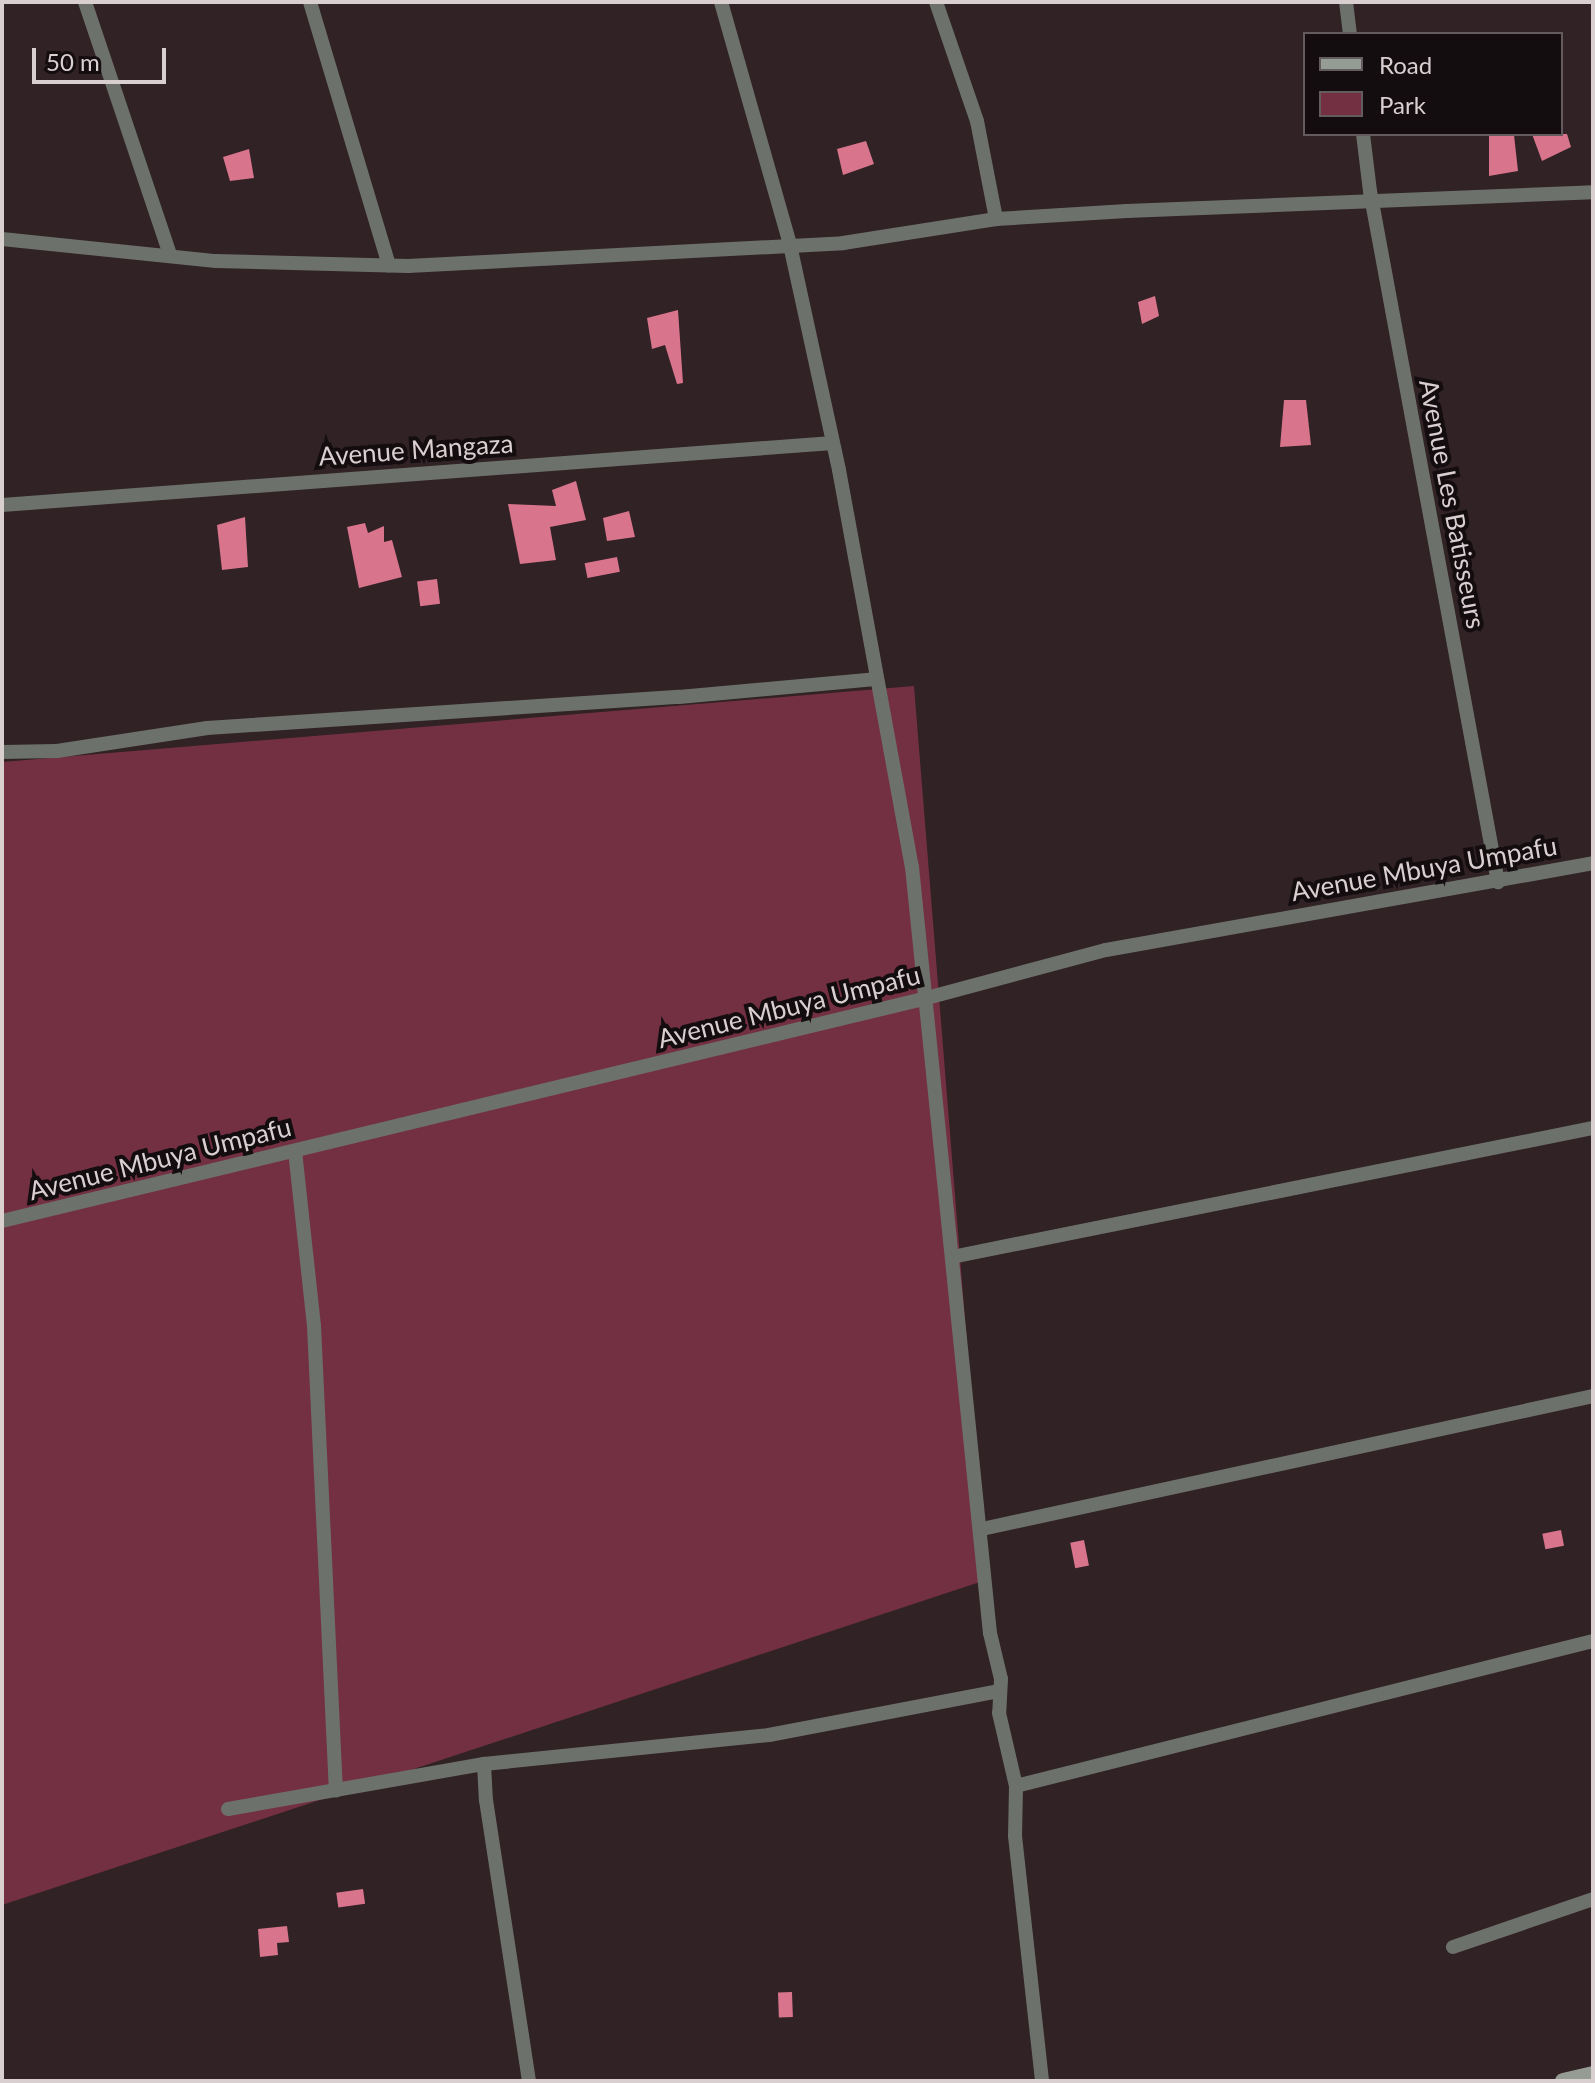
<!DOCTYPE html>
<style>
body{margin:0}
#map{position:relative;width:1595px;height:2083px;overflow:hidden;background:#302225;font-family:Lato,sans-serif}
div>[style]{position:absolute}
.green>*{inset:0;background:#733042}
.building>*{inset:0;background:#d9748d;transform-origin:0 0}
.street>*{height:14px;margin:-7px;padding:0 7px;transform-origin:7px;border-radius:7px;background:#6d716c}
.secondary>*{height:16px;margin:-8px;padding:0 8px;transform-origin:8px;border-radius:8px;background:#959c93}
span{translate:-50% -50%;white-space:nowrap;text-align:center;line-height:1.15;-webkit-text-stroke:8px #140d0f;paint-order:stroke}
.street-label{font-size:26px;color:#d9cfd1}
.frame{position:absolute;inset:0;border:4px solid #d9cfd1;pointer-events:none}
.legend{position:absolute;left:1303px;top:32px;width:260px;height:104px;box-sizing:border-box;background:#140d0f;border:2px solid #635b5d;margin:0;padding:10px 14px;list-style:none;font-size:24px;color:#d9cfd1}
.legend li{display:flex;align-items:center;gap:16px;height:40px}
.legend b{width:40px;border:2px solid #635b5d}
.scale{position:absolute;left:32px;top:48px;width:134px;height:36px;box-sizing:border-box;border:4px solid #d9cfd1;border-top:0;padding-left:10px;font-size:24px;line-height:28px;white-space:nowrap;color:#d9cfd1;-webkit-text-stroke:6px #140d0f;paint-order:stroke}
</style>
<div id="map">
<div class="green">
<div style="clip-path:polygon(914px 686px,986px 1580px,2px 1905px,2px 762px)"></div>
</div>
<div class="building">
<div style="clip-path:polygon(1532px 134px,1567px 134px,1571px 147px,1542px 161px)"></div>
<div style="clip-path:polygon(1489px 135px,1514px 135px,1518px 171px,1489px 176px)"></div>
<div style="clip-path:polygon(866px 141px,874px 164px,843px 175px,837px 149px)"></div>
<div style="clip-path:polygon(249px 149px,254px 178px,230px 181px,223px 157px)"></div>
<div style="clip-path:polygon(1155px 296px,1159px 316px,1142px 324px,1138px 302px)"></div>
<div style="clip-path:polygon(678px 310px,683px 383px,677px 384px,665px 345px,652px 349px,647px 318px)"></div>
<div style="clip-path:polygon(1284px 400px,1306px 400px,1311px 445px,1280px 447px)"></div>
<div style="clip-path:polygon(576px 481px,586px 520px,550px 527px,556px 560px,520px 564px,508px 504px,556px 506px,552px 490px)"></div>
<div style="clip-path:polygon(629px 511px,635px 537px,607px 541px,603px 518px)"></div>
<div style="clip-path:polygon(245px 517px,248px 567px,222px 570px,217px 525px)"></div>
<div style="clip-path:polygon(365px 523px,368px 533px,384px 526px,384px 542px,392px 540px,402px 577px,359px 588px,347px 527px)"></div>
<div style="left:617px;top:557px;width:15px;height:33px;rotate:79deg"></div>
<div style="left:437px;top:579px;width:25px;height:20px;rotate:83deg"></div>
<div style="left:1561px;top:1530px;width:16px;height:19px;rotate:79deg"></div>
<div style="left:1084px;top:1540px;width:26px;height:14px;rotate:79deg"></div>
<div style="left:363px;top:1889px;width:15px;height:27px;rotate:82deg"></div>
<div style="clip-path:polygon(287px 1926px,289px 1942px,277px 1943px,278px 1955px,260px 1957px,258px 1929px)"></div>
<div style="left:792px;top:1992px;width:25px;height:14px;rotate:88deg"></div>
</div>
<div class="street">
<div style="left:85px;top:2px;width:267px;rotate:71.4deg"></div>
<div style="left:310px;top:2px;width:275px;rotate:73.3deg"></div>
<div style="left:721px;top:2px;width:253px;rotate:74.1deg"></div>
<div style="left:790px;top:245px;width:230px;rotate:77.7deg"></div>
<div style="left:839px;top:470px;width:404px;rotate:79.6deg"></div>
<div style="left:912px;top:867px;width:770px;rotate:84.19deg"></div>
<div style="left:990px;top:1633px;width:47px;rotate:76.6deg"></div>
<div style="left:1001px;top:1679px;width:34px;rotate:93deg"></div>
<div style="left:999px;top:1713px;width:75px;rotate:76.9deg"></div>
<div style="left:1016px;top:1786px;width:50px;rotate:91.1deg"></div>
<div style="left:1015px;top:1836px;width:246px;rotate:83.7deg"></div>
<div style="left:936px;top:2px;width:126px;rotate:71deg"></div>
<div style="left:977px;top:121px;width:100px;rotate:79deg"></div>
<div style="left:1346px;top:2px;width:32px;rotate:83deg"></div>
<div style="left:1363px;top:134px;width:57px;rotate:83deg"></div>
<div style="left:1370px;top:191px;width:703px;rotate:79.51deg"></div>
<div style="left:2px;top:239px;width:215px;rotate:5.9deg"></div>
<div style="left:216px;top:261px;width:192px;rotate:1.5deg"></div>
<div style="left:408px;top:266px;width:436px;rotate:-3deg"></div>
<div style="left:843px;top:243px;width:155px;rotate:-8.9deg"></div>
<div style="left:996px;top:219px;width:131px;rotate:-3.5deg"></div>
<div style="left:1127px;top:211px;width:466px;rotate:-2.3deg"></div>
<div style="left:2px;top:505px;width:833px;rotate:-4.27deg"></div>
<div style="left:2px;top:752px;width:55px;rotate:-1deg"></div>
<div style="left:57px;top:751px;width:152px;rotate:-8.7deg"></div>
<div style="left:207px;top:728px;width:473px;rotate:-3.8deg"></div>
<div style="left:679px;top:697px;width:197px;rotate:-5.2deg"></div>
<div style="left:295px;top:1151px;width:176px;rotate:83.8deg"></div>
<div style="left:314px;top:1326px;width:465px;rotate:87.3deg"></div>
<div style="left:2px;top:1221px;width:947px;rotate:-13.55deg"></div>
<div style="left:923px;top:999px;width:189px;rotate:-15deg"></div>
<div style="left:1106px;top:950px;width:495px;rotate:-10.1deg"></div>
<div style="left:952px;top:1257px;width:654px;rotate:-11.38deg"></div>
<div style="left:982px;top:1529px;width:625px;rotate:-12.28deg"></div>
<div style="left:484px;top:1764px;width:36px;rotate:87deg"></div>
<div style="left:486px;top:1800px;width:284px;rotate:81.3deg"></div>
<div style="left:1016px;top:1786px;width:595px;rotate:-14.11deg"></div>
<div style="left:228px;top:1809px;width:260px;rotate:-10deg"></div>
<div style="left:484px;top:1764px;width:286px;rotate:-5.8deg"></div>
<div style="left:769px;top:1735px;width:235px;rotate:-10.8deg"></div>
<div style="left:1453px;top:1947px;width:148px;rotate:-18.9deg"></div>
</div>
<div class="secondary">
<div style="left:1563px;top:2081px;width:31px;rotate:-13deg"></div>
</div>
<div class="street-label">
<span style="left:416px;top:450px;rotate:-4deg">Avenue Mangaza</span>
<span style="left:1452px;top:504px;rotate:79deg">Avenue Les Batisseurs</span>
<span style="left:1424px;top:869px;rotate:-10deg">Avenue Mbuya Umpafu</span>
<span style="left:789px;top:1007px;rotate:-14deg">Avenue Mbuya Umpafu</span>
<span style="left:160px;top:1159px;rotate:-14deg">Avenue Mbuya Umpafu</span>
</div>
<div class="frame"></div>
<ul class="legend">
<li><b style="height:10px;background:#959c93"></b>Road</li>
<li><b style="height:22px;background:#733042"></b>Park</li>
</ul>
<div class="scale">50 m</div>
</div>
